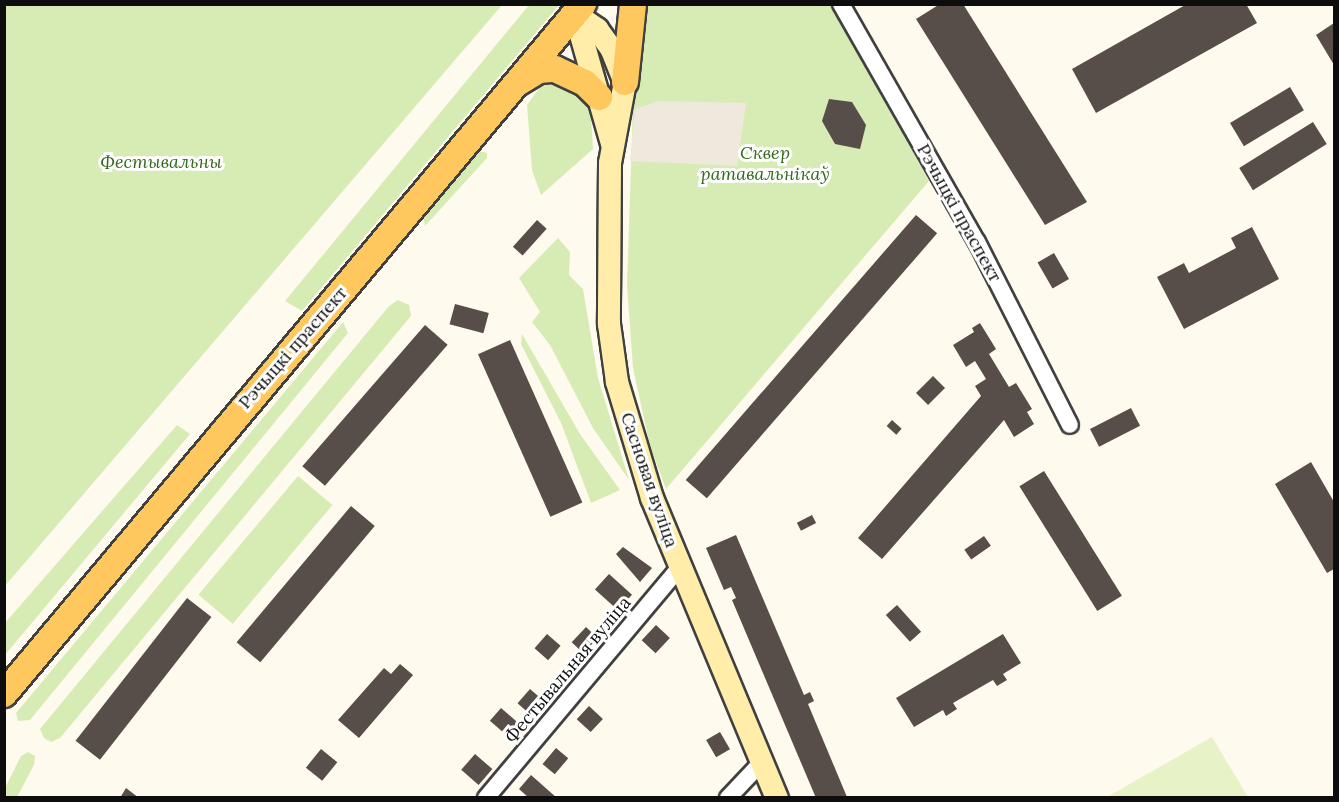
<!DOCTYPE html>
<meta charset="utf-8">
<style>
body{margin:0}
#map{position:relative;width:1339px;height:802px;overflow:hidden;background:#fffaee;font-family:Lora,serif}
div>[style]{position:absolute}
.green>*{inset:0;background:#d7ecb5;transform-origin:0 0}
.pitch>*{inset:0;background:#e8f2c7}
.plaza>*{inset:0;background:#efe8dc}
.building>*{inset:0;background:#574d49;transform-origin:0 0}
.roads{filter:drop-shadow(2px 0 #404040) drop-shadow(-2px 0 #404040) drop-shadow(0 2px #404040) drop-shadow(0 -2px #404040)}
.street>*{height:16px;margin:-8px;padding:0 8px;transform-origin:8px;border-radius:8px;background:#fff}
.secondary>*{height:22px;margin:-11px;padding:0 11px;transform-origin:11px;border-radius:11px;background:#ffeda9}
.primary>*{height:26px;margin:-13px;padding:0 13px;transform-origin:13px;border-radius:13px;background:#ffc85e}
span{translate:-50% -50%;white-space:nowrap;text-align:center;line-height:1.15;-webkit-text-stroke:6px #fff;paint-order:stroke}
.park-label{font-size:18px;color:#32691a;font-style:italic}
.street-label{font-size:18px;color:#0d0d0d}
.frame{position:absolute;inset:0;border:6px solid #0d0d0d;pointer-events:none}
</style>
<div id="map">
<div class="green">
<div style="clip-path:polygon(5px 4px,502px 5px,5px 586px,4px 5px)"></div>
<div style="clip-path:polygon(529px 5px,559px 5px,302px 311px,285px 301px)"></div>
<div style="clip-path:polygon(646px 5px,830px 5px,929px 181px,666px 489px,650px 446px,633px 368px,627px 286px,633px 105px)"></div>
<div style="clip-path:polygon(543px 83px,569px 83px,590px 102px,593px 149px,541px 195px,532px 170px,527px 105px)"></div>
<div style="clip-path:polygon(479px 151px,487px 153px,487px 158px,425px 226px,423px 217px)"></div>
<div style="clip-path:polygon(558px 238px,570px 252px,569px 275px,583px 289px,598px 378px,629px 480px,593px 428px,550px 345px,532px 322px,540px 312px,519px 278px)"></div>
<div style="clip-path:polygon(398px 300px,409px 305px,411px 316px,60px 738px,51px 742px,44px 738px,40px 729px,389px 306px)"></div>
<div style="clip-path:polygon(343px 322px,348px 333px,30px 720px,18px 721px,16px 713px)"></div>
<div style="clip-path:polygon(522px 334px,580px 434px,620px 490px,591px 503px,561px 423px,521px 344px)"></div>
<div style="clip-path:polygon(177px 425px,190px 434px,5px 655px,5px 623px)"></div>
<div style="left:298px;top:476px;width:45px;height:155px;rotate:40deg"></div>
<div style="clip-path:polygon(28px 752px,35px 756px,34px 765px,17px 797px,5px 797px,5px 788px,21px 756px)"></div>
</div>
<div class="pitch">
<div style="clip-path:polygon(1212px 737px,1248px 797px,1107px 797px)"></div>
</div>
<div class="plaza">
<div style="clip-path:polygon(658px 101px,746px 103px,737px 166px,630px 161px,635px 109px)"></div>
</div>
<div class="building">
<div style="clip-path:polygon(940px 4px,963px 4px,1087px 202px,1045px 225px,916px 19px)"></div>
<div style="clip-path:polygon(1187px 4px,1246px 4px,1257px 23px,1096px 113px,1072px 69px)"></div>
<div style="clip-path:polygon(1334px 23px,1334px 65px,1316px 35px)"></div>
<div style="left:1290px;top:87px;width:27px;height:70px;rotate:59deg"></div>
<div style="clip-path:polygon(829px 99px,852px 102px,866px 125px,860px 149px,835px 144px,822px 121px)"></div>
<div style="left:1313px;top:122px;width:26px;height:87px;rotate:58deg"></div>
<div style="left:916px;top:215px;width:28px;height:351px;rotate:41deg"></div>
<div style="left:537px;top:220px;width:13px;height:36px;rotate:42deg"></div>
<div style="clip-path:polygon(1252px 227px,1279px 279px,1184px 329px,1157px 277px,1184px 263px,1189px 273px,1236px 248px,1231px 238px)"></div>
<div style="left:1054px;top:253px;width:30px;height:19px;rotate:60deg"></div>
<div style="left:455px;top:304px;width:35px;height:21px;rotate:15deg"></div>
<div style="clip-path:polygon(980px 323px,996px 349px,989px 354px,1009px 387px,1016px 383px,1032px 409px,1027px 412px,1034px 424px,1014px 437px,1004px 420px,882px 559px,858px 538px,981px 396px,975px 386px,986px 379px,975px 361px,966px 367px,953px 345px,974px 332px,972px 328px)"></div>
<div style="left:425px;top:325px;width:30px;height:187px;rotate:41deg"></div>
<div style="left:510px;top:340px;width:178px;height:35px;rotate:66deg"></div>
<div style="left:933px;top:376px;width:17px;height:24px;rotate:45deg"></div>
<div style="left:1131px;top:408px;width:20px;height:46px;rotate:63deg"></div>
<div style="left:892px;top:420px;width:13px;height:8px;rotate:42deg"></div>
<div style="clip-path:polygon(1311px 462px,1334px 502px,1334px 569px,1327px 573px,1275px 484px)"></div>
<div style="left:1044px;top:471px;width:147px;height:29px;rotate:58deg"></div>
<div style="left:351px;top:506px;width:31px;height:178px;rotate:40deg"></div>
<div style="left:812px;top:515px;width:9px;height:17px;rotate:63deg"></div>
<div style="clip-path:polygon(736px 535px,804px 695px,810px 692px,814px 701px,808px 704px,847px 797px,816px 798px,732px 600px,736px 598px,731px 587px,724px 590px,706px 548px)"></div>
<div style="left:984px;top:536px;width:12px;height:24px;rotate:55deg"></div>
<div style="clip-path:polygon(623px 547px,652px 568px,640px 582px,616px 554px)"></div>
<div style="left:609px;top:574px;width:31px;height:21px;rotate:42deg"></div>
<div style="left:187px;top:598px;width:31px;height:181px;rotate:38deg"></div>
<div style="left:897px;top:605px;width:36px;height:15px;rotate:48deg"></div>
<div style="left:656px;top:625px;width:19px;height:21px;rotate:43deg"></div>
<div style="left:586px;top:627px;width:16px;height:21px;rotate:43deg"></div>
<div style="left:547px;top:634px;width:18px;height:19px;rotate:41deg"></div>
<div style="clip-path:polygon(1003px 634px,1021px 663px,1003px 674px,1007px 680px,997px 686px,993px 680px,953px 703px,957px 709px,946px 716px,943px 710px,914px 727px,896px 698px)"></div>
<div style="clip-path:polygon(400px 664px,413px 675px,359px 738px,338px 720px,384px 668px,391px 674px)"></div>
<div style="left:530px;top:689px;width:18px;height:19px;rotate:41deg"></div>
<div style="left:589px;top:706px;width:19px;height:18px;rotate:43deg"></div>
<div style="left:501px;top:708px;width:29px;height:17px;rotate:41deg"></div>
<div style="left:720px;top:732px;width:20px;height:16px;rotate:60deg"></div>
<div style="left:556px;top:748px;width:16px;height:21px;rotate:40deg"></div>
<div style="left:321px;top:749px;width:21px;height:24px;rotate:39deg"></div>
<div style="left:475px;top:754px;width:23px;height:21px;rotate:41deg"></div>
<div style="clip-path:polygon(531px 775px,557px 798px,529px 798px,519px 789px)"></div>
<div style="clip-path:polygon(126px 788px,139px 798px,120px 798px)"></div>
</div>
<div class="roads">
<div class="street">
<div style="left:841px;top:4px;width:274px;rotate:60.3deg"></div>
<div style="left:977px;top:242px;width:205px;rotate:63.1deg"></div>
<div style="left:486px;top:798px;width:302px;rotate:-50deg"></div>
<div style="left:728px;top:798px;width:48px;rotate:-46.7deg"></div>
</div>
<div class="secondary">
<div style="left:575px;top:14px;width:27px;rotate:34deg"></div>
<div style="left:597px;top:29px;width:24px;rotate:54deg"></div>
<div style="left:611px;top:48px;width:37px;rotate:68deg"></div>
<div style="left:625px;top:82px;width:82px;rotate:100.5deg"></div>
<div style="left:610px;top:163px;width:161px;rotate:90.4deg"></div>
<div style="left:609px;top:324px;width:59px;rotate:82.1deg"></div>
<div style="left:617px;top:382px;width:121px;rotate:73.2deg"></div>
<div style="left:652px;top:498px;width:325px;rotate:67.4deg"></div>
<div style="left:575px;top:14px;width:135px;rotate:74.1deg"></div>
</div>
<div class="primary">
<div style="left:519px;top:82px;width:23px;rotate:-31deg"></div>
<div style="left:539px;top:70px;width:16px;rotate:-4deg"></div>
<div style="left:555px;top:69px;width:33px;rotate:25deg"></div>
<div style="left:585px;top:83px;width:20px;rotate:45deg"></div>
<div style="left:625px;top:82px;width:78px;rotate:-84.1deg"></div>
<div style="left:4px;top:694px;width:901px;rotate:-50deg"></div>
</div>
</div>
<div class="park-label">
<span style="left:765px;top:164px">Сквер<br>ратавальнікаў</span>
<span style="left:161px;top:162px">Фестывальны</span>
</div>
<div class="street-label">
<span style="left:959px;top:213px;rotate:61deg">Рэчыцкі праспект</span>
<span style="left:293px;top:348px;rotate:-49deg">Рэчыцкі праспект</span>
<span style="left:649px;top:480px;rotate:71deg">Сасновая вуліца</span>
<span style="left:568px;top:670px;rotate:-50deg">Фестывальная вуліца</span>
</div>
<div class="frame"></div>
</div>
